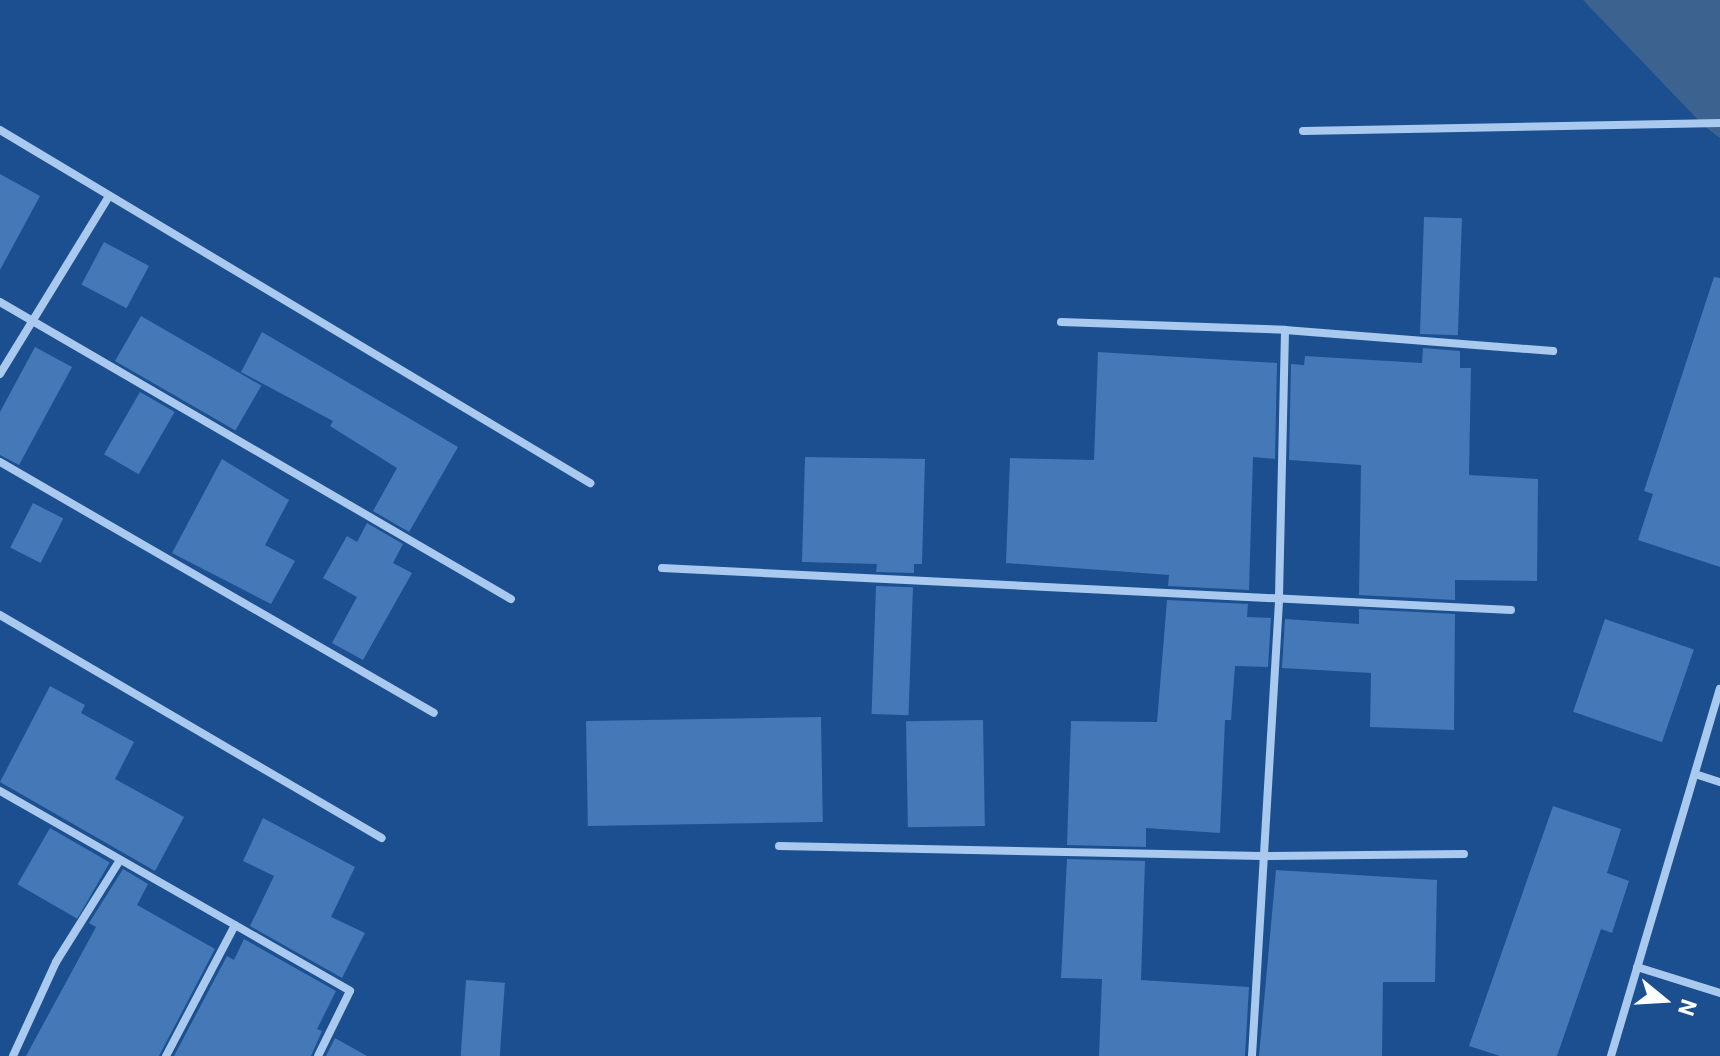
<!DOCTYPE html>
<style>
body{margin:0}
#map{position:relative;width:1720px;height:1056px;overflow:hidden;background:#1b4f8f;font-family:Roboto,sans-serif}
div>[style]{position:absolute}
.water>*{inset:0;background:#3c6290}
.building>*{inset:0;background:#4478b7;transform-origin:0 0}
.street>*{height:8px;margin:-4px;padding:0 4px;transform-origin:4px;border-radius:4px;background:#a9c9ee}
span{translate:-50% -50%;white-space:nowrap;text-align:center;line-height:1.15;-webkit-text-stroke:6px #1b4f8f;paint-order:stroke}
.north{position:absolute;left:1624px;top:960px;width:80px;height:80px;-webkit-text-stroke:6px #1b4f8f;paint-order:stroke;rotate:108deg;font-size:22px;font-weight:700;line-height:32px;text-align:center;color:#fff}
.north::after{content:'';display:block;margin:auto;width:28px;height:36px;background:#fff;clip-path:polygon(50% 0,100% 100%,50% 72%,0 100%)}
</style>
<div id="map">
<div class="water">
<div style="clip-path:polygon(1583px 0,1720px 0,1720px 138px,1704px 126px)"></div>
</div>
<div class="building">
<div style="clip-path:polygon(0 174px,40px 196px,0 270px)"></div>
<div style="left:1424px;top:217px;width:38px;height:117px;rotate:2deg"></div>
<div style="left:104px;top:242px;width:51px;height:48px;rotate:28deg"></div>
<div style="clip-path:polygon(1714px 277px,1720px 278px,1720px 567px,1638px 540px,1653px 494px,1644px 491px)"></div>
<div style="left:141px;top:316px;width:139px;height:52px;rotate:30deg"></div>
<div style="clip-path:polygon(262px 332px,458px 447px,409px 532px,373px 511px,397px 468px,330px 426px,333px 421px,241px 372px)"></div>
<div style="clip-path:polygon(35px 347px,72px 367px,19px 465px,0 455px,0 412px)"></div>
<div style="clip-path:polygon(1423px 348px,1460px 351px,1460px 368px,1471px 368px,1469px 475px,1538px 479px,1537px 581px,1455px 580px,1455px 600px,1359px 595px,1361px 465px,1289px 460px,1291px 364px,1304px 365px,1305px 356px,1422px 363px)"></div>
<div style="clip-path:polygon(1098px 352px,1277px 363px,1275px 459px,1253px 457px,1249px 590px,1168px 586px,1169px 575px,1006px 563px,1010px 458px,1094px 460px)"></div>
<div style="left:140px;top:392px;width:40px;height:72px;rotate:30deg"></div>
<div style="clip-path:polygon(805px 457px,925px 459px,922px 564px,914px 564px,914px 573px,876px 572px,877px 564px,802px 562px)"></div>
<div style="clip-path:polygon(222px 459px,289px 500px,265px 545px,295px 561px,271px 604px,172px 553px)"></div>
<div style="left:33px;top:503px;width:34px;height:50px;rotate:27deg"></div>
<div style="clip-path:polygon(367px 523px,403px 544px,393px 563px,412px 573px,363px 660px,332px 643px,357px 597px,323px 578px,347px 536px,357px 542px)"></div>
<div style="left:876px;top:586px;width:37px;height:128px;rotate:2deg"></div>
<div style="clip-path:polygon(1167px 600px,1248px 604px,1247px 617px,1271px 618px,1268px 667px,1235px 666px,1231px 720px,1225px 720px,1220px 833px,1146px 828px,1146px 847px,1067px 845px,1071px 721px,1157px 722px)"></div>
<div style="clip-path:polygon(1359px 609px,1455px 614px,1454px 730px,1370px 727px,1371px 673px,1282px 668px,1285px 619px,1359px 624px)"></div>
<div style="left:1605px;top:619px;width:94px;height:98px;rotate:19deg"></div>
<div style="clip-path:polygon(50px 686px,85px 705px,81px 713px,134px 742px,115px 779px,184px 817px,155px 871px,0 782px)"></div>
<div style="left:821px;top:717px;width:105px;height:235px;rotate:89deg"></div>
<div style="left:983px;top:720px;width:106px;height:77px;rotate:89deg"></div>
<div style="clip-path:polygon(1553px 806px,1621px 829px,1607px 873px,1629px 881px,1612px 933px,1601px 929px,1557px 1056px,1500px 1056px,1469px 1046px)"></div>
<div style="clip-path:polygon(263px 818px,355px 867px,331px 917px,365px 933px,342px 978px,250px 926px,274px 876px,243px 861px)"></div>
<div style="left:50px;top:828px;width:69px;height:65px;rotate:30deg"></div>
<div style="clip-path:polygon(1067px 859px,1145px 861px,1141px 980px,1249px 987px,1245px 1056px,1099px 1056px,1102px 979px,1061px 978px)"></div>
<div style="clip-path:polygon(123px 869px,148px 884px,137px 905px,215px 949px,159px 1056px,26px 1056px,96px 927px,89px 923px)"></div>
<div style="clip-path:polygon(1276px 870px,1437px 880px,1435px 982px,1383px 982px,1382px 1056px,1259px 1056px)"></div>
<div style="clip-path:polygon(244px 939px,336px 991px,317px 1029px,322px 1031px,311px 1056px,174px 1056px,227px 956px,234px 960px)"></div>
<div style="left:466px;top:980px;width:39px;height:76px;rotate:4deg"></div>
<div style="clip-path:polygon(335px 1038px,367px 1056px,326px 1056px)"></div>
</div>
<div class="street">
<div style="left:0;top:130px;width:688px;rotate:30.89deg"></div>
<div style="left:1303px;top:131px;width:417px;rotate:-1.1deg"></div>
<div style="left:0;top:302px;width:591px;rotate:30.17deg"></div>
<div style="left:1061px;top:322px;width:224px;rotate:2deg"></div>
<div style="left:1285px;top:330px;width:269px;rotate:4.5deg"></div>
<div style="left:0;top:374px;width:209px;rotate:-58.5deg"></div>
<div style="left:0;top:462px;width:501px;rotate:30.04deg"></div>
<div style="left:662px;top:568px;width:850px;rotate:2.83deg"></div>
<div style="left:0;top:615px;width:442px;rotate:30.3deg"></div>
<div style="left:1695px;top:774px;width:26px;rotate:18deg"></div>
<div style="left:0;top:791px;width:403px;rotate:29.7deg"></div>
<div style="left:350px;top:991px;width:72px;rotate:116.2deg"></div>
<div style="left:779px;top:846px;width:483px;rotate:1.2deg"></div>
<div style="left:1262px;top:856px;width:202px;rotate:-0.6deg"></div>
<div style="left:1637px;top:967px;width:87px;rotate:17.4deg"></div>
<div style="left:13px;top:1056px;width:103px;rotate:-65.4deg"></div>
<div style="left:56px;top:962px;width:120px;rotate:-57.9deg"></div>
<div style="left:166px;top:1056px;width:148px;rotate:-62.2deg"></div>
<div style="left:1252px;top:1056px;width:461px;rotate:-86.6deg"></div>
<div style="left:1279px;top:596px;width:266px;rotate:-88.7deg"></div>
<div style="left:1611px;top:1056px;width:383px;rotate:-73.5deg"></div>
</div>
<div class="north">N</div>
</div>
